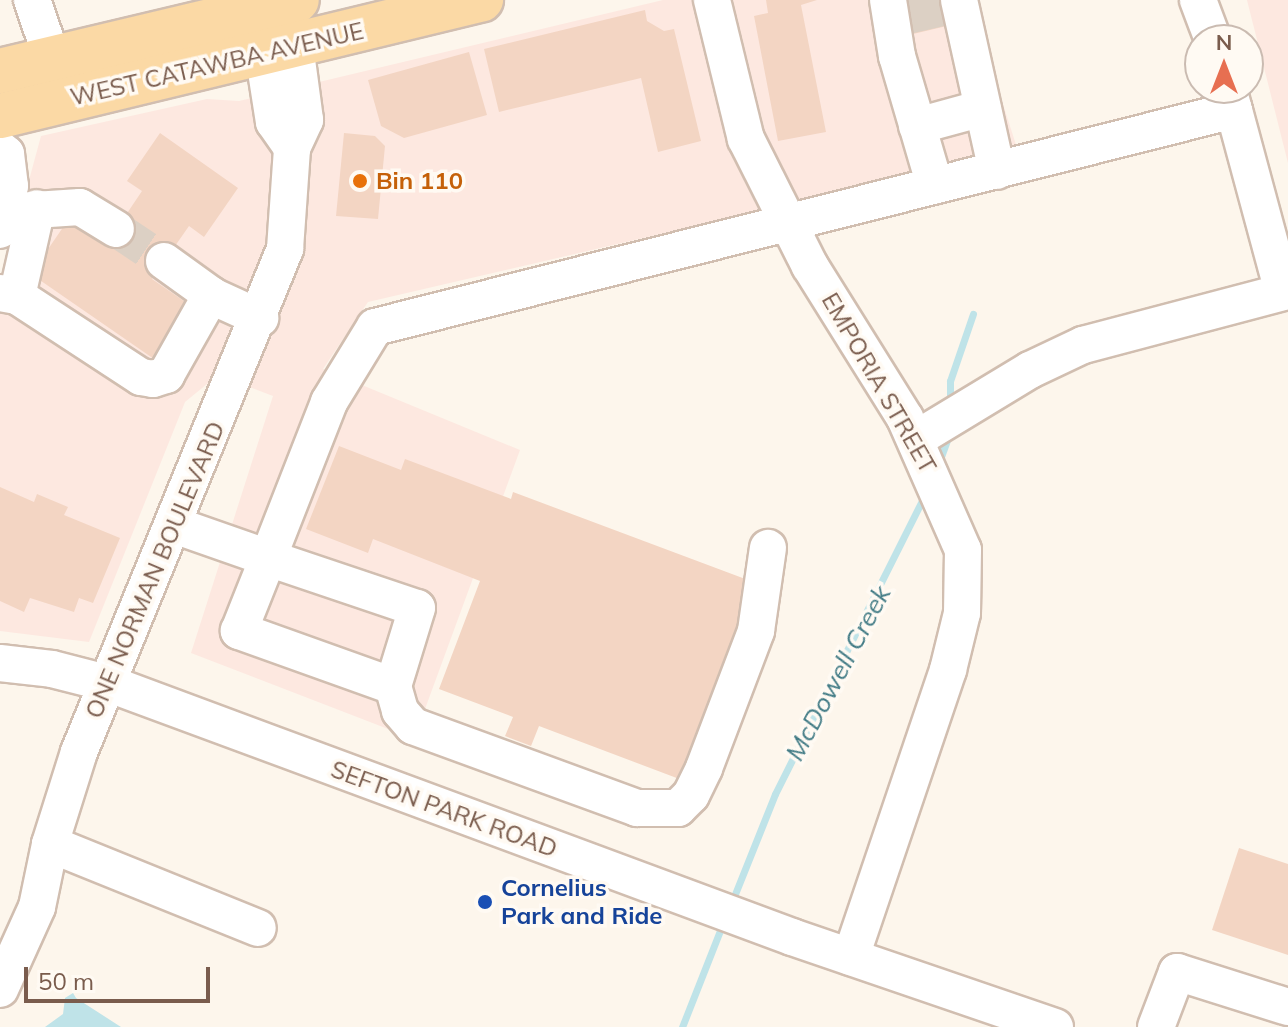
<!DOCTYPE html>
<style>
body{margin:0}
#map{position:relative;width:1288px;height:1027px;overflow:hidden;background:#fdf6ec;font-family:Mulish,sans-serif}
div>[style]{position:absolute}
.commercial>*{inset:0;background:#fde8e0}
.water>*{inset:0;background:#bfe3e8}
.stream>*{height:7px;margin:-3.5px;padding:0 3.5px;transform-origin:3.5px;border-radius:3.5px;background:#bfe3e8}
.building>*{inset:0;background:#f3d5c3}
.minor-tunnel>*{height:36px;margin-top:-18px;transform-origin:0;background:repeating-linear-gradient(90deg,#dcd0c4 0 36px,transparent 0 54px)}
.roads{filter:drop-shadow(2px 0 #d1beb0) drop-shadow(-2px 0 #d1beb0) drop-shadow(0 2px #d1beb0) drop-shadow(0 -2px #d1beb0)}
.minor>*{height:36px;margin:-18px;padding:0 18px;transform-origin:18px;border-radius:18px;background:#fff}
.major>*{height:44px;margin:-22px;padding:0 22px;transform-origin:22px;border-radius:22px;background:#fbd9a5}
.dots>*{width:22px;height:22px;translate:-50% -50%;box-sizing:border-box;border:4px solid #fffaf3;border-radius:50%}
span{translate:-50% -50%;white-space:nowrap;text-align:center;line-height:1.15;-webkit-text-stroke:7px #fffaf3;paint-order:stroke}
.street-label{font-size:24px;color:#7a5c4d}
.food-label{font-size:24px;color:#c56008;font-weight:700}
.left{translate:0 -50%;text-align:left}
.transit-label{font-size:24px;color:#164399;font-weight:700}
.water-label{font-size:26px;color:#437c86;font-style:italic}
.north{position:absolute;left:1184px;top:24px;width:80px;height:80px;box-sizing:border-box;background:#fffaf3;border:2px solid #cabbb1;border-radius:50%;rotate:0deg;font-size:22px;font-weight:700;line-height:32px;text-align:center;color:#7a5c4d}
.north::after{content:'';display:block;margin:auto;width:28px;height:36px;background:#e76f51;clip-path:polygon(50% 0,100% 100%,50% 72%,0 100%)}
.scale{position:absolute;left:24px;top:967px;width:186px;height:36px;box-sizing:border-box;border:4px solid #7a5c4d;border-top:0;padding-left:10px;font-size:24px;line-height:28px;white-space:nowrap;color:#7a5c4d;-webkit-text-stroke:6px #fffaf3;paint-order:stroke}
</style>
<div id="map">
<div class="commercial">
<div style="clip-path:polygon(663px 0,965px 0,975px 17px,1018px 151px,368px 302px,323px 369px,520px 450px,414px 739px,191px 653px,273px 396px,218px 375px,185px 402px,89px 642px,0 631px,0 287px,41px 136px,207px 99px,239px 101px)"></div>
<div style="clip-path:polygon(1247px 0,1288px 0,1288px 163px)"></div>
</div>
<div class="water">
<div style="clip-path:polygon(73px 993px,76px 998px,121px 1027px,45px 1027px,63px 1014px,65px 998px)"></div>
</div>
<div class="stream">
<div style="left:950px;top:404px;width:23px;rotate:-90deg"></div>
<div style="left:950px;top:381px;width:71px;rotate:-71.1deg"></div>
<div style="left:938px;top:465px;width:35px;rotate:-70deg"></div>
<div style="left:731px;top:904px;width:118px;rotate:-68.2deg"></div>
<div style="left:775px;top:794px;width:335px;rotate:-63.4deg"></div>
<div style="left:682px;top:1027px;width:112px;rotate:-68.5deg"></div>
</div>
<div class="building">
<div style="clip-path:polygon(766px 0,817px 0,801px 5px,826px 132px,778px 141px,754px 16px,768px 13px)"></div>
<div style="clip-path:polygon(904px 0,945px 0,951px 25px,913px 34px)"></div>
<div style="clip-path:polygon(645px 10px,647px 21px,664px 31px,674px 29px,701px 141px,658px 152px,641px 78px,499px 112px,484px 49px)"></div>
<div style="clip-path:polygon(469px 52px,487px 115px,404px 138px,381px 126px,368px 80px)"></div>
<div style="clip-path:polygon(160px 133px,238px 188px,204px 237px,189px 226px,152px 279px,191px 306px,154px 359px,31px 274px,68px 220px,105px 246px,142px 191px,127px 181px)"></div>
<div style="clip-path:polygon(344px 133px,375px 136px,385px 146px,378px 219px,336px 216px)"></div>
<div style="clip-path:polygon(339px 446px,401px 470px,405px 459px,511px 499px,513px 492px,756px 583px,682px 780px,539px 726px,531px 746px,505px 736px,513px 717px,439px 689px,480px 581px,373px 539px,368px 553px,306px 529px)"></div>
<div style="clip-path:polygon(0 487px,34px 502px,37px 494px,68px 507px,64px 515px,120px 538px,93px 603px,79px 598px,74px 612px,30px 598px,24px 612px,0 601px)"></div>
<div style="clip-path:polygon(1239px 848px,1288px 864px,1288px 955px,1212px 930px)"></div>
</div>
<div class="minor-tunnel">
<div style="left:908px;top:16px;width:39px;rotate:-13deg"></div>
<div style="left:116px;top:229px;width:58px;rotate:33.7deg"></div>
</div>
<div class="roads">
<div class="minor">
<div style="left:32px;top:0;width:61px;rotate:71deg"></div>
<div style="left:712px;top:0;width:143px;rotate:76.3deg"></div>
<div style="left:746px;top:139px;width:142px;rotate:63.3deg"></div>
<div style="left:810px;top:266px;width:179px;rotate:58deg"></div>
<div style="left:905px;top:418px;width:144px;rotate:66.3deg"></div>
<div style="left:963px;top:550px;width:63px;rotate:90.9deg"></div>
<div style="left:962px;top:613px;width:59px;rotate:103.8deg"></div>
<div style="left:948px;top:670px;width:303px;rotate:108.7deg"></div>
<div style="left:888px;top:0;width:57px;rotate:80.9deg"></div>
<div style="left:897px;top:56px;width:135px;rotate:73.7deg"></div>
<div style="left:959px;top:0;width:175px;rotate:77.5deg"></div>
<div style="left:1198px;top:0;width:43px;rotate:69.4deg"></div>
<div style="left:270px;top:26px;width:27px;rotate:105deg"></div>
<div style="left:263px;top:52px;width:71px;rotate:81.1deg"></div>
<div style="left:274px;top:122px;width:32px;rotate:55deg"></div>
<div style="left:1228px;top:88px;width:211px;rotate:74.9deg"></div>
<div style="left:917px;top:126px;width:68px;rotate:-15.3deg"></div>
<div style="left:0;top:149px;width:8px;rotate:40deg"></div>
<div style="left:6px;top:154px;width:32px;rotate:83deg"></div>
<div style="left:10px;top:186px;width:45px;rotate:102.8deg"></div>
<div style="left:4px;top:212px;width:76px;rotate:-3.8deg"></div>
<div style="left:80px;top:207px;width:42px;rotate:31.4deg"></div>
<div style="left:164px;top:261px;width:62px;rotate:35.8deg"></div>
<div style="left:214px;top:297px;width:51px;rotate:24.5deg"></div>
<div style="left:0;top:293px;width:17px;rotate:10deg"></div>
<div style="left:17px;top:296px;width:148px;rotate:33.2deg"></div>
<div style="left:141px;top:377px;width:12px;rotate:9deg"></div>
<div style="left:153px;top:379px;width:14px;rotate:-17deg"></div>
<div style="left:166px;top:375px;width:92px;rotate:-60.6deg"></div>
<div style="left:17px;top:296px;width:90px;rotate:-77.2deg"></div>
<div style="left:916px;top:439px;width:133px;rotate:-31.2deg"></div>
<div style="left:1030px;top:370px;width:59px;rotate:-25.3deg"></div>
<div style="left:1083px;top:345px;width:212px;rotate:-14.8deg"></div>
<div style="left:174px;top:525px;width:100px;rotate:19.3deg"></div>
<div style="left:268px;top:558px;width:157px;rotate:18.6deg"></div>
<div style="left:417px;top:608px;width:82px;rotate:107.1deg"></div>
<div style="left:393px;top:686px;width:164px;rotate:-160.3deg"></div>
<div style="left:239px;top:631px;width:79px;rotate:-68.3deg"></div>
<div style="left:268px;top:558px;width:168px;rotate:-68.6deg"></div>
<div style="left:329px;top:402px;width:88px;rotate:-58.5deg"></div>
<div style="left:375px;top:327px;width:886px;rotate:-14.18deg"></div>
<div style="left:0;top:663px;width:52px;rotate:6.6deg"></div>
<div style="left:52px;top:669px;width:57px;rotate:14.3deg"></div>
<div style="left:107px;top:683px;width:731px;rotate:20.34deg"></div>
<div style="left:792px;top:937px;width:278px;rotate:18.9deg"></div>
<div style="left:393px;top:686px;width:26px;rotate:74deg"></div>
<div style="left:400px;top:711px;width:20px;rotate:49deg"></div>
<div style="left:413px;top:726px;width:239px;rotate:20.1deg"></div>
<div style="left:637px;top:808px;width:41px"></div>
<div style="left:678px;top:808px;width:18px;rotate:-45deg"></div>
<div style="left:691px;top:795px;width:30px;rotate:-64deg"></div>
<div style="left:704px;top:768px;width:147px;rotate:-69.2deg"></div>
<div style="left:756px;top:631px;width:84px;rotate:-81.8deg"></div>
<div style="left:50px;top:844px;width:224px;rotate:22deg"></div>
<div style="left:0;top:989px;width:90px;rotate:-65.7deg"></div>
<div style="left:37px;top:907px;width:64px;rotate:-78.3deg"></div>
<div style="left:50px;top:844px;width:96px;rotate:-72.5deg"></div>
<div style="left:79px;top:752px;width:544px;rotate:-67.73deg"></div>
<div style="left:285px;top:249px;width:101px;rotate:-86deg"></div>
<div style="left:292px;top:148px;width:31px;rotate:-65deg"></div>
<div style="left:305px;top:120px;width:76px;rotate:-97.6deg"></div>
<div style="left:295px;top:45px;width:28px;rotate:-116deg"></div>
<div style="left:1156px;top:1027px;width:59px;rotate:-69.1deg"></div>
<div style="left:1177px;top:972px;width:116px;rotate:17.5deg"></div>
</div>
<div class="major">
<div style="left:0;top:71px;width:305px;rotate:-13.4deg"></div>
<div style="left:0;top:116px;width:495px;rotate:-13.6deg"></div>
</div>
</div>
<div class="dots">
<div style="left:360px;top:181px;background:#e8710a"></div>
<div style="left:485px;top:902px;background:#1a4fb4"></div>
</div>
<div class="street-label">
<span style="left:217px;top:64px;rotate:-13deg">WEST CATAWBA AVENUE</span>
<span style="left:879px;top:383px;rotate:60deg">EMPORIA STREET</span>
<span style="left:155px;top:570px;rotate:-67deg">ONE NORMAN BOULEVARD</span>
<span style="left:444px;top:809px;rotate:20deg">SEFTON PARK ROAD</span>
</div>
<div class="food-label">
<span class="left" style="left:376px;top:181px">Bin 110</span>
</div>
<div class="transit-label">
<span class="left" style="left:501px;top:902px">Cornelius<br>Park and Ride</span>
</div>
<div class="water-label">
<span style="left:838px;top:673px;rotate:-62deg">McDowell Creek</span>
</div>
<div class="north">N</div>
<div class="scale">50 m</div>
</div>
